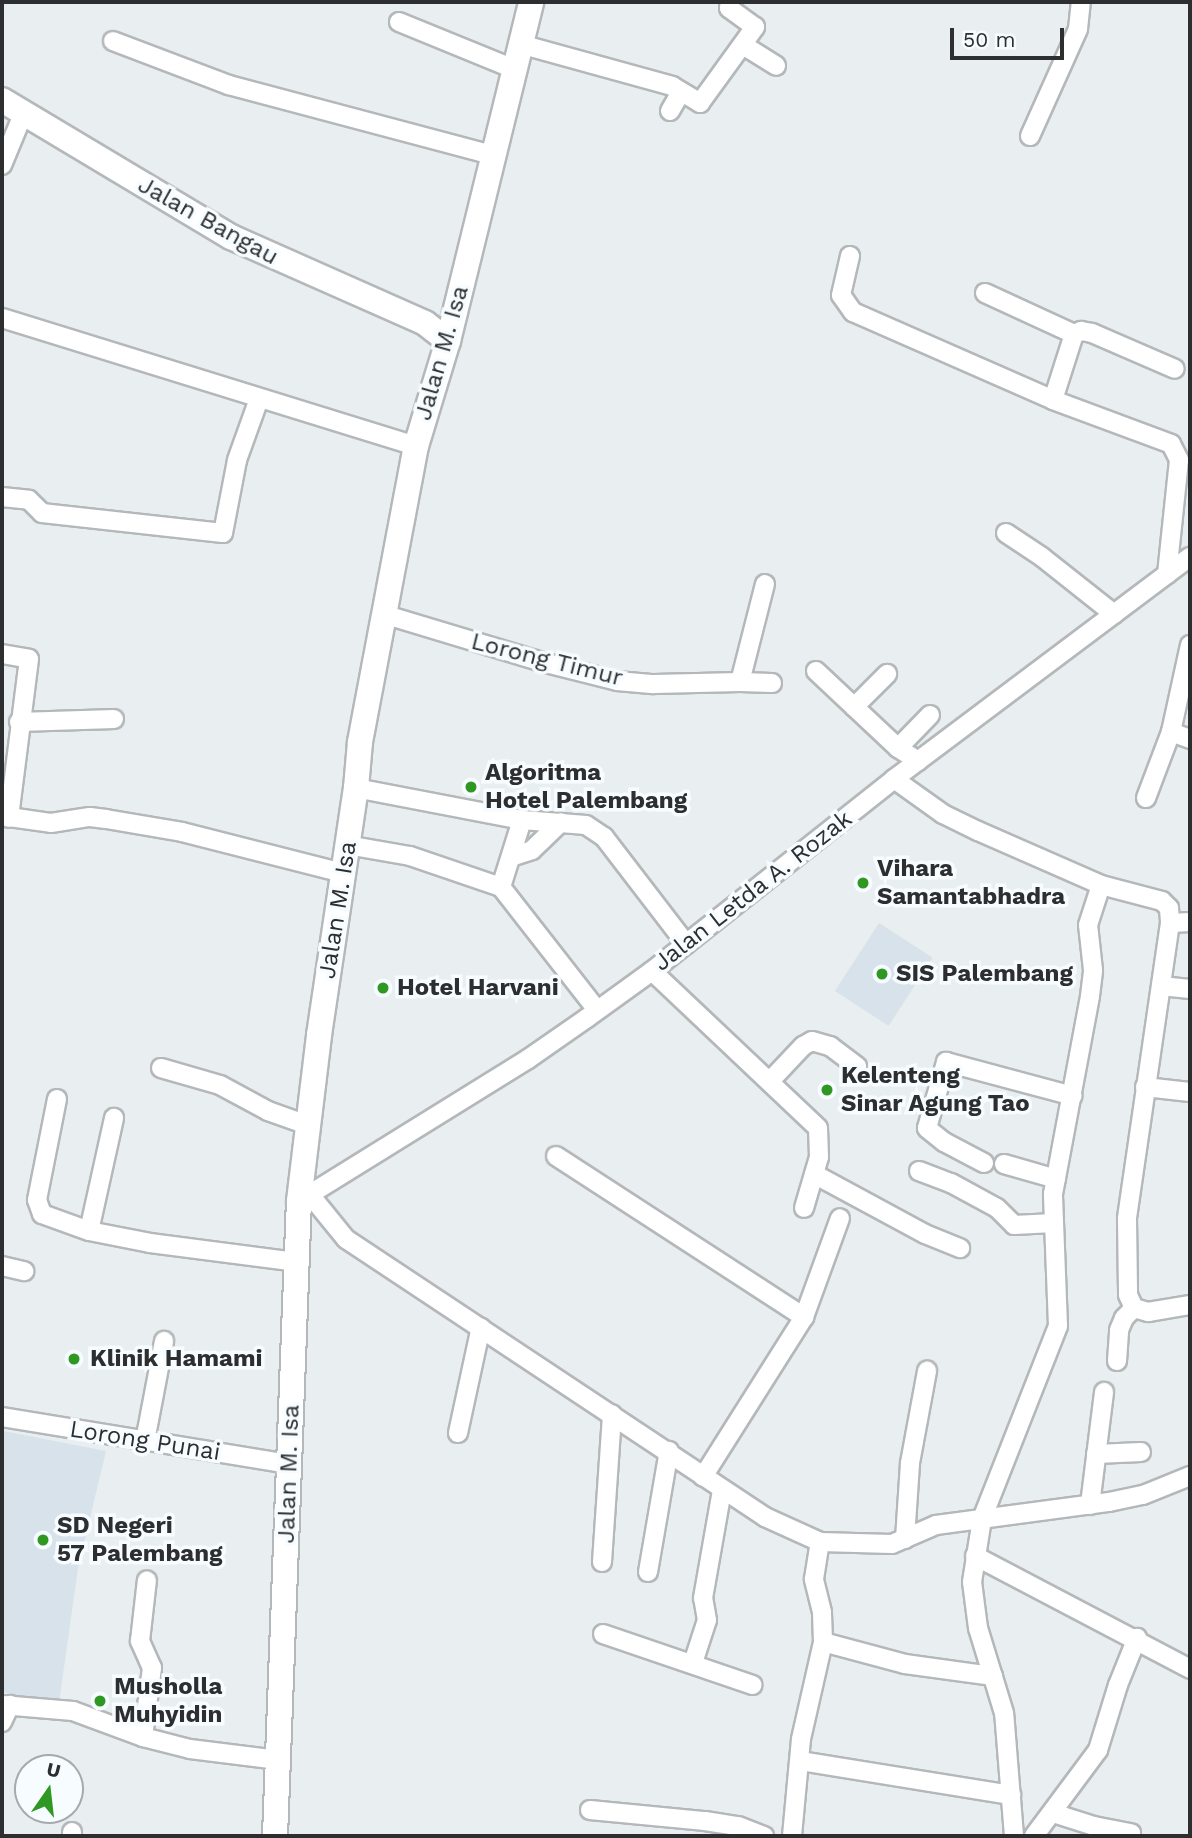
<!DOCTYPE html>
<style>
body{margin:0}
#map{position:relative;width:1192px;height:1838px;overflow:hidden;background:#e9eef1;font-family:"Work Sans",sans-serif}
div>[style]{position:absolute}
.built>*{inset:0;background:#d7e2ea;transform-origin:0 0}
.roads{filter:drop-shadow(2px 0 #b4b8bb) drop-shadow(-2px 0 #b4b8bb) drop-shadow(0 2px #b4b8bb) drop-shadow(0 -2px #b4b8bb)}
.street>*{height:18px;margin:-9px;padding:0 9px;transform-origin:9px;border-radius:9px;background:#fff}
.secondary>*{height:24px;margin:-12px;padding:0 12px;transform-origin:12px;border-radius:12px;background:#fff}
.dots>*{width:19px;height:19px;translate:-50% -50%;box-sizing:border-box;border:4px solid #f6fcff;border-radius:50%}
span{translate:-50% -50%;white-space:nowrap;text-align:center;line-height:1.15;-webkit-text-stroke:7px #f6fcff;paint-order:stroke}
.street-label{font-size:24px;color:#2c2e2f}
.poi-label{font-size:24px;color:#2c2e2f;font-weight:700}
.left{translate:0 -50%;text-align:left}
.frame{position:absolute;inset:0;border:4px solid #2c2e2f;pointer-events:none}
.north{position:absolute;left:14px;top:1754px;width:70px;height:70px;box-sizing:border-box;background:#f6fcff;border:2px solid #a5aaac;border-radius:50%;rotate:14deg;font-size:19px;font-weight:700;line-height:28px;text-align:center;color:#2c2e2f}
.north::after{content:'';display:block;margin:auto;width:24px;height:32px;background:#2f9822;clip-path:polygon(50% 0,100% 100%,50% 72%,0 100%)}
.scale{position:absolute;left:950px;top:28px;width:114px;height:32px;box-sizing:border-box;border:4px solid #2c2e2f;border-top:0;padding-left:9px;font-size:21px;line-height:24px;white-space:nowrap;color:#2c2e2f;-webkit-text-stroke:5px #f6fcff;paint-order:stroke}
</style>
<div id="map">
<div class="built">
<div style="left:879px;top:923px;width:64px;height:81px;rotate:33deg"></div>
<div style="clip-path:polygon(3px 1431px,106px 1451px,78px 1568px,59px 1703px,2px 1692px)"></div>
</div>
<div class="roads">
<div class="street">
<div style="left:399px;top:22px;width:124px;rotate:22.2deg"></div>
<div style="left:113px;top:41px;width:124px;rotate:20.8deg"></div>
<div style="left:229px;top:85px;width:273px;rotate:14.9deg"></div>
<div style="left:520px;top:44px;width:158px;rotate:15.4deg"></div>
<div style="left:672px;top:86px;width:33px;rotate:31deg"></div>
<div style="left:700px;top:103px;width:94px;rotate:-54.1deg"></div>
<div style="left:755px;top:27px;width:32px;rotate:-144deg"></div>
<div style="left:729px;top:8px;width:6px;rotate:-81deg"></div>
<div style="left:743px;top:45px;width:39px;rotate:32deg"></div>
<div style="left:670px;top:111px;width:22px;rotate:-60deg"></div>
<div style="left:1030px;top:136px;width:117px;rotate:-65.8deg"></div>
<div style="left:1078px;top:29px;width:27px;rotate:-84deg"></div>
<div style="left:2px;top:165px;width:57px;rotate:-67.5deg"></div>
<div style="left:850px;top:256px;width:40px;rotate:103deg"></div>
<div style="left:841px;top:295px;width:21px;rotate:55deg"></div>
<div style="left:853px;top:312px;width:219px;rotate:23.7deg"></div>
<div style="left:1053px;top:400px;width:126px;rotate:20.4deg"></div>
<div style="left:1171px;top:444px;width:18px;rotate:63deg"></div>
<div style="left:1179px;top:460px;width:115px;rotate:96deg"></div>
<div style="left:985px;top:293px;width:98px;rotate:24.7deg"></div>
<div style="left:1074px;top:334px;width:69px;rotate:107.7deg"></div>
<div style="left:2px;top:318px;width:433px;rotate:17.2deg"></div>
<div style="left:1074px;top:334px;width:8px;rotate:-23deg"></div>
<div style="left:1081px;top:331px;width:11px;rotate:10deg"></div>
<div style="left:1092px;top:333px;width:90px;rotate:23.4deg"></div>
<div style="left:2px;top:497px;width:27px;rotate:6deg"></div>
<div style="left:29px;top:500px;width:18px;rotate:45deg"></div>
<div style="left:42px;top:513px;width:182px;rotate:6.3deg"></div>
<div style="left:223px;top:533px;width:74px;rotate:-79.1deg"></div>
<div style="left:237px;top:460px;width:65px;rotate:-70.2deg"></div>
<div style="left:1006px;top:533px;width:43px;rotate:33.7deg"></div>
<div style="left:1042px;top:557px;width:92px;rotate:38.4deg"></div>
<div style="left:383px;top:614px;width:166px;rotate:16.8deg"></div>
<div style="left:542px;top:662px;width:77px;rotate:14.2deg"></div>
<div style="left:617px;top:681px;width:37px;rotate:5deg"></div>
<div style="left:654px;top:684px;width:86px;rotate:-1.3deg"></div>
<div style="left:740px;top:682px;width:101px;rotate:-75.7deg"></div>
<div style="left:2px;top:654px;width:27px;rotate:10deg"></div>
<div style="left:29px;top:659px;width:160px;rotate:97.2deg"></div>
<div style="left:816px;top:671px;width:112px;rotate:43.2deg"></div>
<div style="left:898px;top:748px;width:24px;rotate:33deg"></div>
<div style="left:740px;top:682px;width:32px;rotate:2deg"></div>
<div style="left:854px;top:707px;width:47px;rotate:-45deg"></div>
<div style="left:19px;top:722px;width:95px;rotate:-1.8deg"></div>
<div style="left:1171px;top:732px;width:20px;rotate:20deg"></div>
<div style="left:898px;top:748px;width:46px;rotate:-45.9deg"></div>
<div style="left:894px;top:779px;width:60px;rotate:35.5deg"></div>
<div style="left:943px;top:814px;width:39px;rotate:26deg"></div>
<div style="left:978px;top:831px;width:134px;rotate:23.7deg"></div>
<div style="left:1101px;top:885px;width:63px;rotate:14.7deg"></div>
<div style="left:1162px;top:901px;width:10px;rotate:45deg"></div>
<div style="left:1169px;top:908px;width:15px;rotate:86deg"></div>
<div style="left:1170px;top:923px;width:299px;rotate:98.3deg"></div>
<div style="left:1127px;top:1219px;width:76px;rotate:89.2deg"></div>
<div style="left:1128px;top:1295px;width:14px;rotate:65deg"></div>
<div style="left:1134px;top:1308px;width:15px;rotate:16deg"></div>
<div style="left:1148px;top:1312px;width:43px;rotate:-9.5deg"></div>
<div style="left:356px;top:788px;width:169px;rotate:10.9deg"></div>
<div style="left:1146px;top:798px;width:71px;rotate:-69.3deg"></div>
<div style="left:1171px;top:732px;width:89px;rotate:-77.7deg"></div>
<div style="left:2px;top:816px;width:49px;rotate:8.1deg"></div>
<div style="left:51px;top:823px;width:39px;rotate:-9deg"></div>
<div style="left:90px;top:817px;width:16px;rotate:7deg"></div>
<div style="left:106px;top:819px;width:77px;rotate:9.7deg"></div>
<div style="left:182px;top:832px;width:166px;rotate:14.3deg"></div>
<div style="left:347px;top:845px;width:64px;rotate:9.9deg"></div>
<div style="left:410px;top:856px;width:96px;rotate:18.8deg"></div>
<div style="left:501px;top:887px;width:156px;rotate:52deg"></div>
<div style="left:511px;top:857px;width:22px;rotate:-18deg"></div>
<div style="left:532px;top:850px;width:40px;rotate:-44deg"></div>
<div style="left:501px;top:887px;width:70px;rotate:-72.6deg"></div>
<div style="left:522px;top:820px;width:64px;rotate:4.5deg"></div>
<div style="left:586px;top:825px;width:22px;rotate:34deg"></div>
<div style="left:604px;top:837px;width:135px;rotate:52.5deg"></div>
<div style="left:1170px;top:923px;width:20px;rotate:-3deg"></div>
<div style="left:652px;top:971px;width:228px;rotate:43.4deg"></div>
<div style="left:818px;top:1128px;width:29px;rotate:88deg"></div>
<div style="left:819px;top:1157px;width:53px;rotate:106.4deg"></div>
<div style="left:1161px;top:986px;width:29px;rotate:6deg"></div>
<div style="left:161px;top:1068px;width:61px;rotate:16.1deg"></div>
<div style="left:220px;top:1085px;width:55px;rotate:28.4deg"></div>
<div style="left:268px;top:1111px;width:41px;rotate:19.7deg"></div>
<div style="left:770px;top:1081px;width:48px;rotate:-46.7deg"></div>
<div style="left:803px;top:1046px;width:10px;rotate:-29deg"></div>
<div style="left:812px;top:1041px;width:19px;rotate:16deg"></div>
<div style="left:830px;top:1046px;width:34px;rotate:37deg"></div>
<div style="left:1145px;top:1087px;width:45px;rotate:6.3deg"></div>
<div style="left:57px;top:1099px;width:103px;rotate:101.2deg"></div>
<div style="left:37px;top:1200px;width:15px;rotate:70deg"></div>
<div style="left:42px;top:1214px;width:50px;rotate:19.9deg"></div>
<div style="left:89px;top:1231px;width:62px;rotate:11.1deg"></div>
<div style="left:150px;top:1243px;width:147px;rotate:7.4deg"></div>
<div style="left:556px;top:1156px;width:296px;rotate:33deg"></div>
<div style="left:804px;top:1317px;width:189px;rotate:122.3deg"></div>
<div style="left:984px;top:1163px;width:45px;rotate:-152.3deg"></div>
<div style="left:944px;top:1142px;width:22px;rotate:-141deg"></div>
<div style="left:927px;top:1128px;width:69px;rotate:-73.9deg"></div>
<div style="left:946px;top:1062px;width:131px;rotate:15deg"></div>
<div style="left:1004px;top:1164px;width:54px;rotate:16.1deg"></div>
<div style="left:919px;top:1171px;width:34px;rotate:21deg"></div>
<div style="left:951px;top:1183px;width:52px;rotate:28.5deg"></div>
<div style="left:997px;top:1208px;width:24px;rotate:45deg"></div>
<div style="left:1014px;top:1225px;width:40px;rotate:-2.9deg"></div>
<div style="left:814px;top:1174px;width:126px;rotate:28.4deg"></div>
<div style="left:925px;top:1234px;width:38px;rotate:22deg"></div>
<div style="left:311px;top:1196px;width:55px;rotate:50.9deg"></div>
<div style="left:346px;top:1239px;width:503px;rotate:33.56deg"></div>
<div style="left:765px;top:1517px;width:60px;rotate:24.4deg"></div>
<div style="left:820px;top:1542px;width:72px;rotate:1.6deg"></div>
<div style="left:892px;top:1544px;width:48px;rotate:-23.4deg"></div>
<div style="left:936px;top:1525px;width:175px;rotate:-7.6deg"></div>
<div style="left:1109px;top:1502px;width:35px;rotate:-12deg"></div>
<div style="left:1143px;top:1495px;width:51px;rotate:-22deg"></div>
<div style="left:299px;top:1201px;width:269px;rotate:-31.8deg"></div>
<div style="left:528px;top:1059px;width:72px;rotate:-34.8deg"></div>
<div style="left:587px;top:1018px;width:80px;rotate:-35.9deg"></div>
<div style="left:652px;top:971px;width:309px;rotate:-38.4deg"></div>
<div style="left:894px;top:779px;width:370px;rotate:-36.9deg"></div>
<div style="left:89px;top:1231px;width:116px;rotate:-77.5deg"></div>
<div style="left:2px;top:1266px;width:23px;rotate:13deg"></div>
<div style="left:804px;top:1317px;width:105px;rotate:-70deg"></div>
<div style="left:1117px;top:1361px;width:31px;rotate:-86deg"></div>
<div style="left:1119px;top:1330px;width:13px;rotate:-67deg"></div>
<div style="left:1124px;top:1318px;width:14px;rotate:-45deg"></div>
<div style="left:2px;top:1417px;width:290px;rotate:9.3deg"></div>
<div style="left:458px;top:1433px;width:108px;rotate:-77.8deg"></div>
<div style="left:145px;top:1441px;width:102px;rotate:-79.2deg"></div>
<div style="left:1096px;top:1454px;width:45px;rotate:-2.5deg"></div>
<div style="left:1090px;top:1505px;width:114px;rotate:-82.9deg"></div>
<div style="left:905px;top:1539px;width:76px;rotate:-86.2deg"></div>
<div style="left:910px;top:1463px;width:94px;rotate:-79.5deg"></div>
<div style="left:975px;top:1556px;width:243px;rotate:27.7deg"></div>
<div style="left:602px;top:1562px;width:148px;rotate:-86.1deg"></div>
<div style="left:648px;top:1572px;width:123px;rotate:-80.2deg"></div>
<div style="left:603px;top:1634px;width:158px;rotate:18.8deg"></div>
<div style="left:823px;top:1642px;width:85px;rotate:15deg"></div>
<div style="left:905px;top:1664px;width:89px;rotate:7.8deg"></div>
<div style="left:693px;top:1663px;width:45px;rotate:-72deg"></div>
<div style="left:707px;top:1620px;width:22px;rotate:-100deg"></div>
<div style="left:703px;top:1598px;width:110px;rotate:-80deg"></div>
<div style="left:2px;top:1705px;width:71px;rotate:4.8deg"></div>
<div style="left:73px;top:1711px;width:75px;rotate:20.4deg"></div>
<div style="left:143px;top:1737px;width:49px;rotate:14.3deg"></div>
<div style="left:190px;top:1749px;width:89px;rotate:7.1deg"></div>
<div style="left:2px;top:1722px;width:19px;rotate:-65deg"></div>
<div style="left:143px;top:1737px;width:70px;rotate:-82.6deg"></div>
<div style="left:152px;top:1668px;width:30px;rotate:-114deg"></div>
<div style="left:140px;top:1641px;width:61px;rotate:-83.5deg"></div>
<div style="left:801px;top:1761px;width:213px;rotate:9.2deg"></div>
<div style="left:590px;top:1810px;width:116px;rotate:5.5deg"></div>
<div style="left:705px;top:1821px;width:33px;rotate:9deg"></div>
<div style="left:738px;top:1826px;width:28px;rotate:21deg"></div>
<div style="left:1053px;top:1813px;width:43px;rotate:17.6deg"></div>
<div style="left:1094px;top:1826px;width:38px;rotate:11deg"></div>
<div style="left:72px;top:1836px;width:4px;rotate:-90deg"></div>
<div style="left:792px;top:1836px;width:97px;rotate:-84.7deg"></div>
<div style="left:801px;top:1739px;width:99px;rotate:-77.2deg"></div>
<div style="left:823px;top:1642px;width:30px;rotate:-92deg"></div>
<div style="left:822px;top:1612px;width:34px;rotate:-104deg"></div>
<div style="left:814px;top:1579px;width:37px;rotate:-81deg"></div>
<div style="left:1014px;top:1836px;width:123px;rotate:-94.6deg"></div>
<div style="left:1004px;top:1713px;width:89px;rotate:-107deg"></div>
<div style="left:978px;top:1628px;width:46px;rotate:-97.4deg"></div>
<div style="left:972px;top:1582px;width:64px;rotate:-81deg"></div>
<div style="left:982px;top:1519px;width:207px;rotate:-68.5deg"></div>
<div style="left:1058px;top:1326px;width:132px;rotate:-92.2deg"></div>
<div style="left:1053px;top:1194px;width:201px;rotate:-79.4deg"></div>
<div style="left:1090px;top:996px;width:26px;rotate:-83deg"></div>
<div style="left:1093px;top:970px;width:45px;rotate:-96.3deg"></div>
<div style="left:1088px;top:925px;width:42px;rotate:-72deg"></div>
<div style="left:1034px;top:1836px;width:107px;rotate:-53.3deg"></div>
<div style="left:1098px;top:1750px;width:68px;rotate:-72.9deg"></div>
<div style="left:1118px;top:1685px;width:51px;rotate:-68deg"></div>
</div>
<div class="secondary">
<div style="left:2px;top:100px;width:267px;rotate:30.9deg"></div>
<div style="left:231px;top:237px;width:212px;rotate:23.9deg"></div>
<div style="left:425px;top:323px;width:29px;rotate:38deg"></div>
<div style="left:275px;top:1836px;width:635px;rotate:-87.84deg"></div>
<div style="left:299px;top:1201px;width:167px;rotate:-83.1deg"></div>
<div style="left:319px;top:1035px;width:250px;rotate:-81.5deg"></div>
<div style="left:356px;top:788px;width:46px;rotate:-85deg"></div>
<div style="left:360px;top:742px;width:301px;rotate:-79.3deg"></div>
<div style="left:416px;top:446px;width:110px;rotate:-73.1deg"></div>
<div style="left:448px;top:341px;width:349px;rotate:-76.2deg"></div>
</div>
</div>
<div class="dots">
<div style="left:471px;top:787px;background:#2f9822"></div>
<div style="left:863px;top:883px;background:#2f9822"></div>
<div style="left:882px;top:974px;background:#2f9822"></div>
<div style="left:383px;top:988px;background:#2f9822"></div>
<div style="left:827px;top:1090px;background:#2f9822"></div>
<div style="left:74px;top:1359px;background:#2f9822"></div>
<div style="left:43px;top:1540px;background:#2f9822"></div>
<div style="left:100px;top:1701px;background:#2f9822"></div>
</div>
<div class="street-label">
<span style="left:208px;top:221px;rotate:29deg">Jalan Bangau</span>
<span style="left:442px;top:353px;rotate:-74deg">Jalan M. Isa</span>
<span style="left:547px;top:660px;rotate:14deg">Lorong Timur</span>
<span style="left:753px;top:891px;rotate:-38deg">Jalan Letda A. Rozak</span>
<span style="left:338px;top:910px;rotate:-81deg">Jalan M. Isa</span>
<span style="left:145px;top:1441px;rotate:9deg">Lorong Punai</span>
<span style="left:289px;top:1474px;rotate:-88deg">Jalan M. Isa</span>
</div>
<div class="poi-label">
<span class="left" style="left:485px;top:787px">Algoritma<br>Hotel Palembang</span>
<span class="left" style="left:877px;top:883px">Vihara<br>Samantabhadra</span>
<span class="left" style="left:896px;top:974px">SIS Palembang</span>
<span class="left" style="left:397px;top:988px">Hotel Harvani</span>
<span class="left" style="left:841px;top:1090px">Kelenteng<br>Sinar Agung Tao</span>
<span class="left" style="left:90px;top:1359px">Klinik Hamami</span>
<span class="left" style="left:57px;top:1540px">SD Negeri<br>57 Palembang</span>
<span class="left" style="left:114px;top:1701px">Musholla<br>Muhyidin</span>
</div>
<div class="frame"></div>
<div class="north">U</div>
<div class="scale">50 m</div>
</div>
